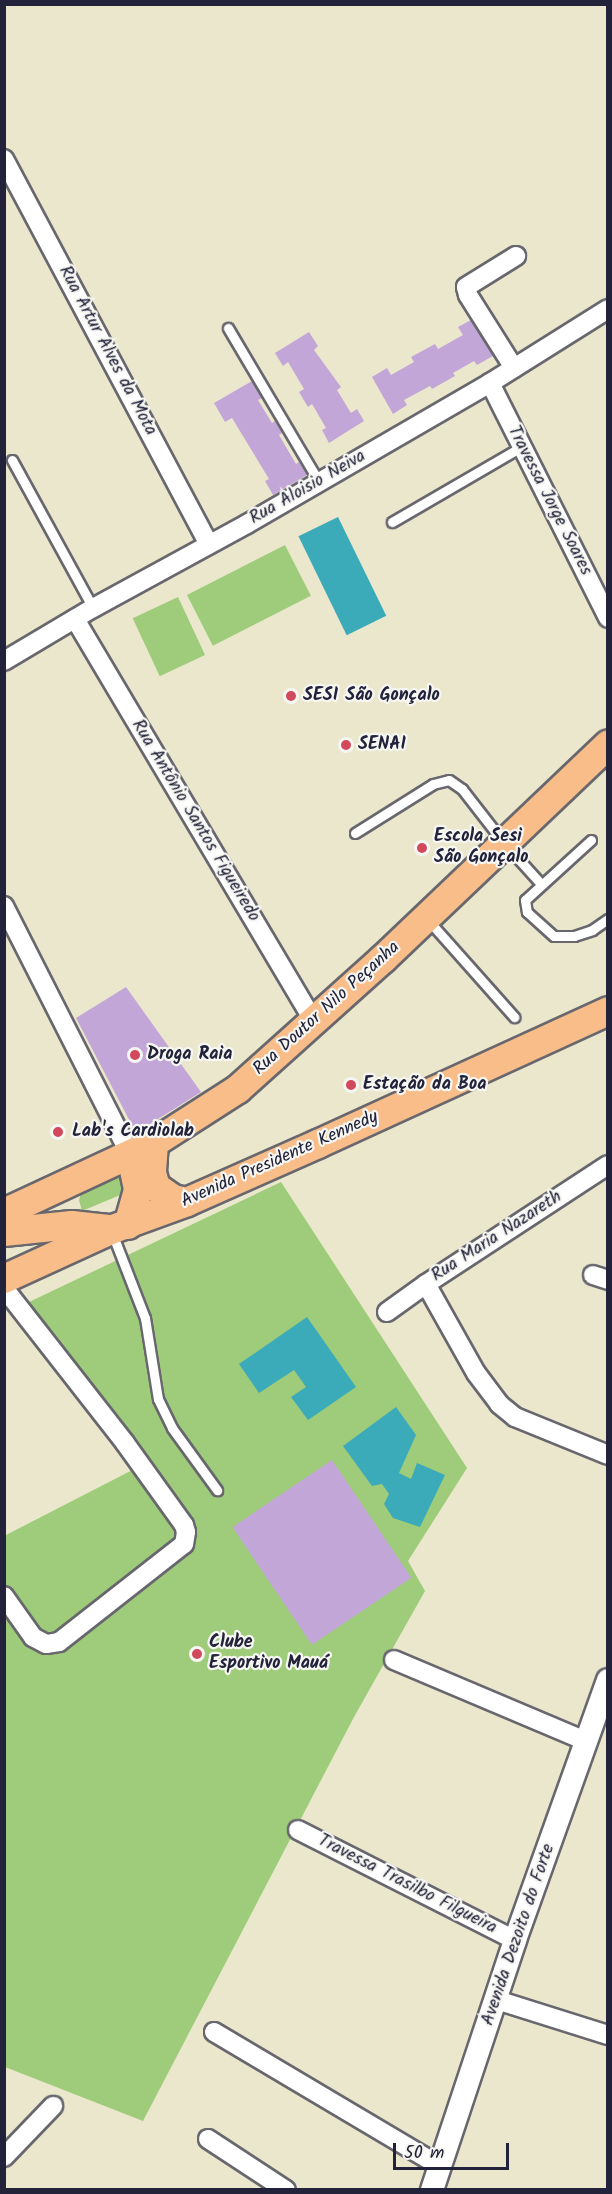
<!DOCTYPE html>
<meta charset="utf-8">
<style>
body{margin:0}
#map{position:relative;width:612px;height:2194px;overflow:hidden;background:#ebe7cd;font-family:Kalam,sans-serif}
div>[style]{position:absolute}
.green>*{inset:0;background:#9ecc7a;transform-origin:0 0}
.water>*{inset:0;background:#3baab9;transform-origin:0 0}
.building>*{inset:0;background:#c3a6d8;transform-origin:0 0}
.roads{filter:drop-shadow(2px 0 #68676e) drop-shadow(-2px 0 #68676e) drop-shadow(0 2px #68676e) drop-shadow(0 -2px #68676e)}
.service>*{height:9px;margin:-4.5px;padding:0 4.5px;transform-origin:4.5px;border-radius:4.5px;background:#fff}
.minor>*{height:18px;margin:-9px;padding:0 9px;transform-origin:9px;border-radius:9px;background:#fff}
.tertiary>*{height:22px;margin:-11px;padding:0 11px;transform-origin:11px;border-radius:11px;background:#fff}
.primary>*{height:28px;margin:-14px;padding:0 14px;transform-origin:14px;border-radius:14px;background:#f8bd89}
.dots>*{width:16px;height:16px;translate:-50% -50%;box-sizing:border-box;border:3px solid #f6f6f2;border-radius:50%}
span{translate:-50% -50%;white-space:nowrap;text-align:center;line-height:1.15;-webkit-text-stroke:4.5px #f6f6f2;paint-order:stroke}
.street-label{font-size:18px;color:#22223b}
.poi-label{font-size:18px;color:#22223b;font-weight:700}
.left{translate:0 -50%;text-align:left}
.frame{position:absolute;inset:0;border:6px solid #22223b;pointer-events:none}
.scale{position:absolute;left:393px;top:2143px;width:116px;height:27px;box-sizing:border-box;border:3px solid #22223b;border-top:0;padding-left:8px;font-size:18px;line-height:21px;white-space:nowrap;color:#22223b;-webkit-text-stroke:4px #f6f6f2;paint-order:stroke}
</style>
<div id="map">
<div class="green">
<div style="left:285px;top:545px;width:57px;height:110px;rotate:63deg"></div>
<div style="left:178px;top:597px;width:64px;height:50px;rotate:65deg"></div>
<div style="clip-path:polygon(125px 1166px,125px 1193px,82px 1211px,79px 1200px,84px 1184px)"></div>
<div style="clip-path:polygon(281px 1182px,467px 1468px,408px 1561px,425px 1591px,354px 1717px,143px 2121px,5px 2067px,4px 1536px,148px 1462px,27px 1303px)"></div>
</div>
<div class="water">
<div style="left:338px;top:517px;width:110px;height:44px;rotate:64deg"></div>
<div style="clip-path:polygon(307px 1317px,356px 1387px,308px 1420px,291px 1397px,306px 1387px,294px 1370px,259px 1393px,239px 1364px)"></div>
<div style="clip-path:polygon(396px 1407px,416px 1435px,399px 1473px,411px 1479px,417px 1463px,445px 1475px,420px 1527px,393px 1518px,384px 1504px,389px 1494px,382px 1484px,372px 1486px,343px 1446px)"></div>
</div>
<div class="building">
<div style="clip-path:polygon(471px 320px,493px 356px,477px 365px,474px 361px,453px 373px,455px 376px,432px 389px,430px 386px,404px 400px,407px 405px,393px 414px,372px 377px,387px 368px,391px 375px,414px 362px,411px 357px,435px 344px,438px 349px,463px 335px,458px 327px)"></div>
<div style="clip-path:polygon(309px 332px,318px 346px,314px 350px,341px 387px,337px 390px,351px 413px,357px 409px,364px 421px,329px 443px,322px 430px,326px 428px,312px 404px,308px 407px,299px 392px,304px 389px,288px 362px,283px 366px,275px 353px)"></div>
<div style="clip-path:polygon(252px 381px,262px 398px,258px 400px,272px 423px,275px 421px,282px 433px,279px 435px,296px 464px,299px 462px,307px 475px,273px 495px,265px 481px,269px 479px,232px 418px,225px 422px,214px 403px)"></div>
<div style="clip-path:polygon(126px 987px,201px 1092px,136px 1133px,76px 1018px)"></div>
<div style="left:332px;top:1460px;width:142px;height:120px;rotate:56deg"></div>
</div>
<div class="roads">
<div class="service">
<div style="left:228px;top:328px;width:179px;rotate:59.4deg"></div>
<div style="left:12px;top:460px;width:169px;rotate:61.3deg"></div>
<div style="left:392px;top:522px;width:149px;rotate:-30.2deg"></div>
<div style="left:355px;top:833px;width:92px;rotate:-32.1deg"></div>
<div style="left:433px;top:784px;width:16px;rotate:-14deg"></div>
<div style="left:449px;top:780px;width:16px;rotate:35deg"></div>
<div style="left:462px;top:789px;width:68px;rotate:52.1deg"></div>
<div style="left:504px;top:843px;width:55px;rotate:47.9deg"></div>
<div style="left:591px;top:840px;width:89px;rotate:137.7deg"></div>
<div style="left:525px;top:900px;width:12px;rotate:81deg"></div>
<div style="left:527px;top:912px;width:36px;rotate:42deg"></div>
<div style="left:554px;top:936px;width:20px"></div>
<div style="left:574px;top:936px;width:19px;rotate:-18deg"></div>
<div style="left:592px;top:930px;width:19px;rotate:-35deg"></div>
<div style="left:428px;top:920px;width:130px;rotate:48.4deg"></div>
<div style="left:112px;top:1233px;width:91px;rotate:68.8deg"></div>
<div style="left:145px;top:1318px;width:82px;rotate:80.9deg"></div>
<div style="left:158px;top:1399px;width:32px;rotate:64deg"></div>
<div style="left:172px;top:1428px;width:77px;rotate:54deg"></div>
</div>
<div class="minor">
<div style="left:4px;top:159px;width:436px;rotate:62deg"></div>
<div style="left:514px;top:368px;width:86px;rotate:-122.2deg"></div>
<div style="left:468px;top:295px;width:8px;rotate:-104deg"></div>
<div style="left:466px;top:287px;width:59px;rotate:-31.8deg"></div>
<div style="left:490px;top:383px;width:263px;rotate:63.3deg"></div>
<div style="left:75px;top:619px;width:469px;rotate:59.3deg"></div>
<div style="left:4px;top:661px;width:104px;rotate:-30.8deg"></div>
<div style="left:93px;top:608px;width:175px;rotate:-28.6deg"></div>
<div style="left:247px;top:524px;width:281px;rotate:-30.1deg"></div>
<div style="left:490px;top:383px;width:139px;rotate:-32.1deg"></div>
<div style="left:4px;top:906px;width:278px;rotate:63.1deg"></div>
<div style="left:593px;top:1275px;width:16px;rotate:18deg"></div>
<div style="left:426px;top:1284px;width:102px;rotate:60.7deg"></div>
<div style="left:476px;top:1373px;width:39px;rotate:53deg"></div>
<div style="left:499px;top:1404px;width:21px;rotate:39deg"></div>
<div style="left:515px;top:1417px;width:100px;rotate:22.2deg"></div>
<div style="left:4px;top:1288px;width:197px;rotate:52deg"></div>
<div style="left:125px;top:1443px;width:101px;rotate:54.3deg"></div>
<div style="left:184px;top:1525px;width:7px;rotate:74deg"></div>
<div style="left:186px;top:1532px;width:12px;rotate:99deg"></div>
<div style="left:184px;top:1544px;width:159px;rotate:141.9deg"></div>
<div style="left:59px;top:1642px;width:13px;rotate:171deg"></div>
<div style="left:46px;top:1644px;width:15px;rotate:-152deg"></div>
<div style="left:33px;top:1637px;width:50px;rotate:-125.3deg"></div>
<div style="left:387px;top:1312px;width:48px;rotate:-35.7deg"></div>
<div style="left:426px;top:1284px;width:217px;rotate:-33.2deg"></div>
<div style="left:394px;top:1660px;width:208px;rotate:22.9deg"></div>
<div style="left:298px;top:1830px;width:243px;rotate:26.9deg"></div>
<div style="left:497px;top:2000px;width:116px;rotate:17.5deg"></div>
<div style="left:214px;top:2032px;width:263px;rotate:30.7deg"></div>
<div style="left:208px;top:2139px;width:93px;rotate:33.2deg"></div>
<div style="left:4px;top:2157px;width:71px;rotate:-46.1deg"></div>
</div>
<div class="tertiary">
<div style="left:432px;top:2190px;width:263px;rotate:-71.6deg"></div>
<div style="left:515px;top:1940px;width:276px;rotate:-70.3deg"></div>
</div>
<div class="primary">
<div style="left:154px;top:1143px;width:30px;rotate:94deg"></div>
<div style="left:152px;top:1173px;width:15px;rotate:74deg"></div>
<div style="left:156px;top:1187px;width:21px;rotate:35deg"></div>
<div style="left:173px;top:1199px;width:14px;rotate:12deg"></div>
<div style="left:4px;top:1213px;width:166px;rotate:-25deg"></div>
<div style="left:154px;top:1143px;width:100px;rotate:-32.7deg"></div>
<div style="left:238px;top:1089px;width:195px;rotate:-41.9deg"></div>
<div style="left:383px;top:959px;width:311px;rotate:-43.6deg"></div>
<div style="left:128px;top:1225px;width:37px;rotate:-74deg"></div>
<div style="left:138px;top:1189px;width:35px;rotate:-102deg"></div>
<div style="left:4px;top:1232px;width:68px;rotate:-5.9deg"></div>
<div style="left:72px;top:1225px;width:39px;rotate:6deg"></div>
<div style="left:4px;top:1279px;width:120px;rotate:-24.6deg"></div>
<div style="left:113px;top:1229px;width:79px;rotate:-20deg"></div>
<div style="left:187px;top:1202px;width:143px;rotate:-23.9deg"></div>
<div style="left:318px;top:1144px;width:319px;rotate:-24.6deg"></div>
</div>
</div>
<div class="dots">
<div style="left:291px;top:696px;background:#d1495b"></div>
<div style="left:346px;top:745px;background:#d1495b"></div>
<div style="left:422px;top:848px;background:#d1495b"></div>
<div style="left:135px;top:1055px;background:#d1495b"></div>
<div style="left:351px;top:1085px;background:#d1495b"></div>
<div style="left:58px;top:1132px;background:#d1495b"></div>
<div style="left:197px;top:1654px;background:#d1495b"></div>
</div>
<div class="street-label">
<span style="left:107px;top:351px;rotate:62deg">Rua Artur Alves da Mota</span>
<span style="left:308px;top:488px;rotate:-30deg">Rua Aloisio Neiva</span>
<span style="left:549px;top:501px;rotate:63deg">Travessa Jorge Soares</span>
<span style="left:195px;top:821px;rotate:59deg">Rua Antônio Santos Figueiredo</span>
<span style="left:327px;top:1009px;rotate:-42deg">Rua Doutor Nilo Peçanha</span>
<span style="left:280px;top:1160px;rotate:-24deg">Avenida Presidente Kennedy</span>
<span style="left:497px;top:1237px;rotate:-33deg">Rua Maria Nazareth</span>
<span style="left:407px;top:1885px;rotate:27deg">Travessa Trasilbo Filgueira</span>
<span style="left:519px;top:1935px;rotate:-71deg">Avenida Dezoito do Forte</span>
</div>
<div class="poi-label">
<span class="left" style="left:303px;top:696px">SESI São Gonçalo</span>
<span class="left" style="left:358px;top:745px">SENAI</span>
<span class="left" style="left:434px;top:848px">Escola Sesi<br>São Gonçalo</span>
<span class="left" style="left:147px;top:1055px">Droga Raia</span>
<span class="left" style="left:363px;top:1085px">Estação da Boa</span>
<span class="left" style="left:72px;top:1132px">Lab's Cardiolab</span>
<span class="left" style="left:209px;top:1654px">Clube<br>Esportivo Mauá</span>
</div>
<div class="frame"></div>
<div class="scale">50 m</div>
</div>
